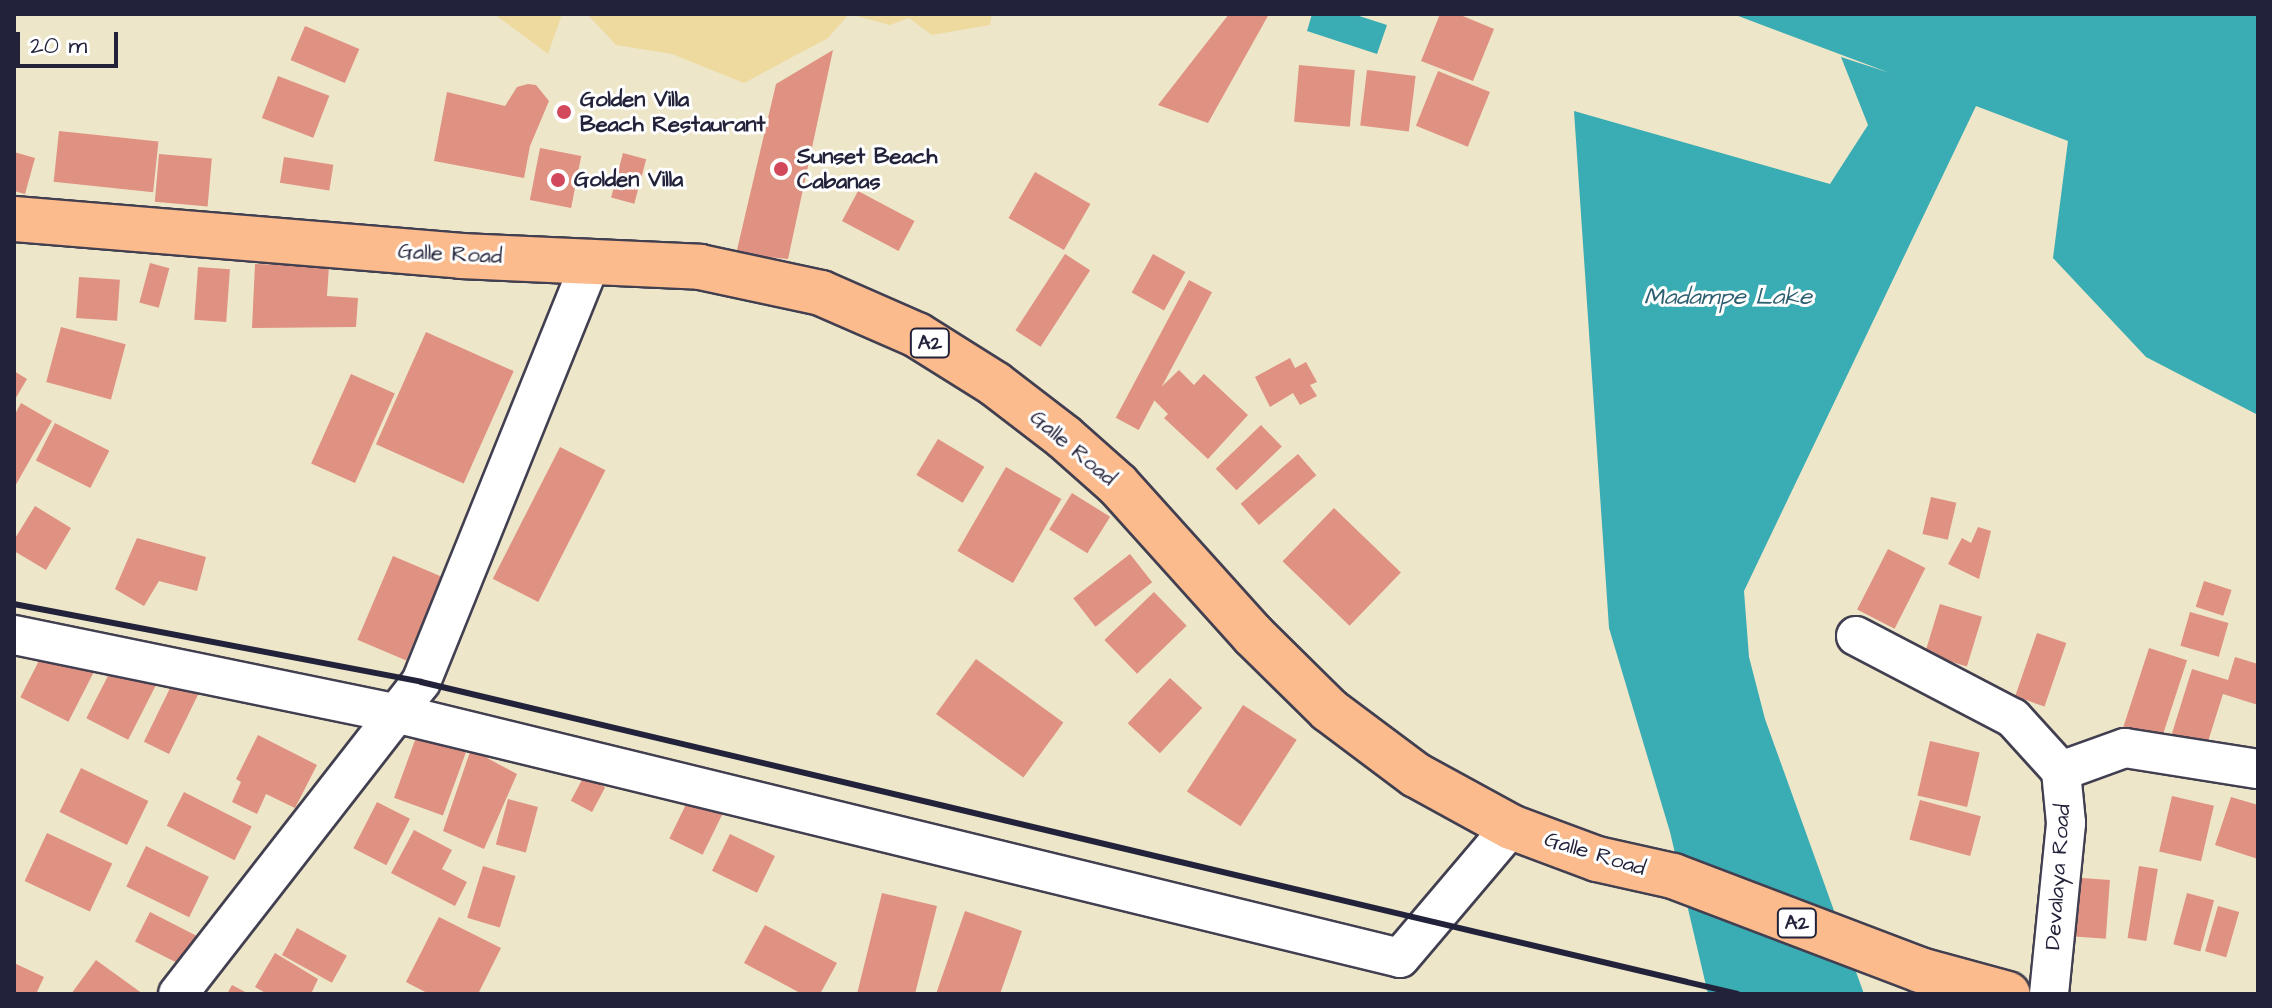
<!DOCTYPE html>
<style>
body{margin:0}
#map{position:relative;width:2272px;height:1008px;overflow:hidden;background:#eee6c9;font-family:"Architects Daughter",sans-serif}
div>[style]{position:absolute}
.sand>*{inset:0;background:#eeda9e}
.water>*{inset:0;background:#3aacb3}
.building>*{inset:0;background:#df9182;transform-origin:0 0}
.roads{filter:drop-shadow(2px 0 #413f50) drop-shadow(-2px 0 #413f50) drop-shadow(0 2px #413f50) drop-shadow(0 -2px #413f50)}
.street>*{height:38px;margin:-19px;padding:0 19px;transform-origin:19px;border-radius:19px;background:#fff}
.highway>*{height:44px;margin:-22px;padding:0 22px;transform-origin:22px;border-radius:22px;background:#fbbb8d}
.rail>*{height:6px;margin:-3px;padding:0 3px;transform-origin:3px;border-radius:3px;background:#22223b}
.dots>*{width:22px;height:22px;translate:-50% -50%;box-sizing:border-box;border:4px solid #fff;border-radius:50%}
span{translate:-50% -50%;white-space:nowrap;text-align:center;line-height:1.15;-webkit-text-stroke:6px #fff;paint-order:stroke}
.shield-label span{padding:2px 6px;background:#fff;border:2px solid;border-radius:6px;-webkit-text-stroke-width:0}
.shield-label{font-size:20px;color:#22223b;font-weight:700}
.poi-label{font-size:22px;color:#22223b;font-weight:700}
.left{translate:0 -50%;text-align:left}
.street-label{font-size:22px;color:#22223b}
.water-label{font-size:24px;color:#2d6071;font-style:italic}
.frame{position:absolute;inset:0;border:16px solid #22223b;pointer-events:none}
.scale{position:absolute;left:16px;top:32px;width:102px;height:36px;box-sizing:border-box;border:4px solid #22223b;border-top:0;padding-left:10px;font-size:24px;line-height:28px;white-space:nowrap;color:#22223b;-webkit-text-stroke:6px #fff;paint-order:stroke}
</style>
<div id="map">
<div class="sand">
<div style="clip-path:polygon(494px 14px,562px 14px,548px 54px)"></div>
<div style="clip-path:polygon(574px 14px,992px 14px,990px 25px,932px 35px,909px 18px,890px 25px,849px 14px,828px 38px,744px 83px,672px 54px,616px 45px,589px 16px)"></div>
</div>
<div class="water">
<div style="clip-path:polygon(1312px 14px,1353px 14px,1387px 25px,1377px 54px,1307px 31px)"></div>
<div style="clip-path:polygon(1733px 14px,2258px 14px,2258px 415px,2146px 357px,2053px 258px,2068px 141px,1976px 106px,1744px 591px,1749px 657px,1765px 719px,1864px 994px,1708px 994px,1670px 832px,1609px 628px,1574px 111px,1830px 184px,1868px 125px,1841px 57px,1890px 73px)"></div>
</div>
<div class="building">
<div style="clip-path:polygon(1229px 14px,1269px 14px,1208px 123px,1158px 105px)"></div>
<div style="clip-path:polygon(1440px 14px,1458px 14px,1494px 29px,1473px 81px,1421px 61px)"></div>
<div style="left:305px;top:26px;width:59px;height:37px;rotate:23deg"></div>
<div style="clip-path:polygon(833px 50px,788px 259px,736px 254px,776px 84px)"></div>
<div style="left:1299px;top:65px;width:56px;height:57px;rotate:5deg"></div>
<div style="left:1367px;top:70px;width:49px;height:56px;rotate:7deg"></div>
<div style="left:1438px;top:71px;width:56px;height:59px;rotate:22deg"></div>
<div style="left:278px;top:76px;width:55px;height:45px;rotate:21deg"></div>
<div style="clip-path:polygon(528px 84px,536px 85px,549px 101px,530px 146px,524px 178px,434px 161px,447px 92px,505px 106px,517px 87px)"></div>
<div style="left:59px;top:131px;width:100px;height:51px;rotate:6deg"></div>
<div style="left:540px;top:148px;width:42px;height:53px;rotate:11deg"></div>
<div style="clip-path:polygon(14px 152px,35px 158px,25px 194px,14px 191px)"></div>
<div style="left:623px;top:153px;width:24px;height:46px;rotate:15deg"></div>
<div style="left:159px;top:154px;width:53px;height:48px;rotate:5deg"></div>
<div style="left:284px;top:157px;width:50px;height:26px;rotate:9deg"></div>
<div style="left:1035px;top:172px;width:64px;height:53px;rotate:30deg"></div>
<div style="left:858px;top:191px;width:64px;height:34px;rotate:28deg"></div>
<div style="left:1065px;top:254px;width:30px;height:91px;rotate:33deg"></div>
<div style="left:1153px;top:254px;width:37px;height:44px;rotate:29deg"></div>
<div style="left:150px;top:263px;width:20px;height:41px;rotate:15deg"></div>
<div style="clip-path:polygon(255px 264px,329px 266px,327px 296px,358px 298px,356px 327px,252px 328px)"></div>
<div style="left:198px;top:267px;width:32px;height:53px;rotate:4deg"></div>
<div style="left:79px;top:277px;width:41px;height:41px;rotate:4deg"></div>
<div style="left:1189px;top:280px;width:26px;height:156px;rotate:28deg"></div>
<div style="left:61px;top:327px;width:67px;height:57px;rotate:15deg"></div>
<div style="left:426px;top:332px;width:96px;height:123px;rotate:24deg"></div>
<div style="clip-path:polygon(1290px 358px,1295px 368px,1306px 362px,1317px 382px,1310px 385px,1317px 396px,1300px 405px,1293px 393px,1270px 407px,1255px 377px)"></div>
<div style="clip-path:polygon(1179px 370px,1194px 385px,1204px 374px,1248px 415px,1208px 459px,1164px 418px,1168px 414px,1151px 397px)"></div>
<div style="clip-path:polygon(14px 371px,27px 379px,14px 401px)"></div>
<div style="left:351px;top:374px;width:48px;height:98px;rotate:24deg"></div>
<div style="clip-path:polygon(21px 403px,52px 421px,14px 488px,14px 416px)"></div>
<div style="left:55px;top:423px;width:61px;height:42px;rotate:27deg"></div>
<div style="left:1261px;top:425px;width:30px;height:63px;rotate:46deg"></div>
<div style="left:938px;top:439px;width:54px;height:42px;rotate:31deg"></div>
<div style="left:560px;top:447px;width:51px;height:148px;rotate:27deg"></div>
<div style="left:1298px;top:454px;width:28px;height:76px;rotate:49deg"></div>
<div style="left:1006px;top:467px;width:64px;height:97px;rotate:30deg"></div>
<div style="left:1072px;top:493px;width:45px;height:43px;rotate:32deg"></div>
<div style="left:1931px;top:497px;width:26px;height:38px;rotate:13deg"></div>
<div style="clip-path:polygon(35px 506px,71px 528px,46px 570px,14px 551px,14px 540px)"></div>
<div style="left:1334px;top:508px;width:93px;height:74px;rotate:44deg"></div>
<div style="clip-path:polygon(1978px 527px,1991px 531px,1979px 579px,1948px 564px,1962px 538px,1971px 543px)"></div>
<div style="clip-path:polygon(137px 538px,206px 557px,197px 591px,159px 581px,144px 606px,115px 589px)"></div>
<div style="left:1888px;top:549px;width:42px;height:68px;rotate:27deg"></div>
<div style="left:1130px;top:554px;width:36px;height:72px;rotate:52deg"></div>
<div style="left:393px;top:556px;width:53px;height:91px;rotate:23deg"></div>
<div style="left:2204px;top:581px;width:29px;height:27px;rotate:18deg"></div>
<div style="left:1154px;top:592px;width:47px;height:69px;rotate:46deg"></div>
<div style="left:1940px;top:604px;width:44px;height:52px;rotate:17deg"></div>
<div style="left:2190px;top:612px;width:40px;height:35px;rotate:16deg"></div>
<div style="left:2037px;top:633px;width:31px;height:67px;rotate:19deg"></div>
<div style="left:48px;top:643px;width:54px;height:61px;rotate:27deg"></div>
<div style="left:2149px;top:648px;width:40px;height:86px;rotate:18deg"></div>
<div style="clip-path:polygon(2235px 657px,2258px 664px,2258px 705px,2223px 694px,2204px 754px,2169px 743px,2192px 669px,2228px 680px)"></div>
<div style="left:976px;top:659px;width:108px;height:68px;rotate:36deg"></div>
<div style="left:114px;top:664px;width:47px;height:61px;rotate:27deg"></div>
<div style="left:175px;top:678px;width:28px;height:71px;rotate:26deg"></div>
<div style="left:1170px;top:678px;width:44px;height:62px;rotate:43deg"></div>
<div style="left:1243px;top:705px;width:64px;height:103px;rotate:33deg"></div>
<div style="left:418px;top:732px;width:52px;height:70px;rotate:20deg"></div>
<div style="clip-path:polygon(258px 735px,317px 765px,295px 808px,266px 794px,257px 814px,232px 802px,241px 782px,236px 779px)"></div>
<div style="clip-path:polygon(474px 740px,491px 745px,487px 758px,517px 774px,484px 849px,443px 831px)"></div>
<div style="left:1930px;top:741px;width:51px;height:56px;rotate:13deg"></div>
<div style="left:81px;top:768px;width:75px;height:49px;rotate:26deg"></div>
<div style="left:584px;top:776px;width:24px;height:28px;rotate:28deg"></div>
<div style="left:693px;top:790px;width:37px;height:54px;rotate:26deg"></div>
<div style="left:184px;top:792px;width:76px;height:38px;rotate:27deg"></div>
<div style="left:2172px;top:796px;width:43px;height:57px;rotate:13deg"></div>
<div style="clip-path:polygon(2231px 797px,2258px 805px,2258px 859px,2215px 845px)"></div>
<div style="left:508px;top:799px;width:31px;height:47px;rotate:15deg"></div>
<div style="left:1920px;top:800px;width:63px;height:41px;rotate:15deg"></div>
<div style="left:377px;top:802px;width:37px;height:52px;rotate:27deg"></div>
<div style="clip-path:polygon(414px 830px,452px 850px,442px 869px,467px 882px,455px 906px,391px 873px)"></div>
<div style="left:47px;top:833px;width:72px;height:53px;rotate:25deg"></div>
<div style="left:730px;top:834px;width:50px;height:41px;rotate:26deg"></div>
<div style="left:146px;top:846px;width:70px;height:45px;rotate:26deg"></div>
<div style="left:483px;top:866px;width:34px;height:54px;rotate:17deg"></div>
<div style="left:2139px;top:866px;width:19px;height:73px;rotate:9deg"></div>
<div style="left:2068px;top:877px;width:42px;height:59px;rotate:4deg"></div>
<div style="clip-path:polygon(882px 893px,937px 906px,915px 994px,857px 994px)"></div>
<div style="left:2187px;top:893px;width:28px;height:53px;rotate:15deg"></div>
<div style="left:2218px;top:906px;width:22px;height:47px;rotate:16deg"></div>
<div style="clip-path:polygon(965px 911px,1022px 931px,1000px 994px,936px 994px)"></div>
<div style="left:150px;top:912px;width:57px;height:33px;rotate:27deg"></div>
<div style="clip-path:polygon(439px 917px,501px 948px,478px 994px,429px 994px,406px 982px)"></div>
<div style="clip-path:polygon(765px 925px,837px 963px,820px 994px,802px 994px,744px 963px)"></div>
<div style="left:297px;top:928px;width:57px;height:31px;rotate:29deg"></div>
<div style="clip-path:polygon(275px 953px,318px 979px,311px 994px,267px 994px,255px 987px)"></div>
<div style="clip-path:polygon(96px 960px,143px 994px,71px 994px)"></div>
<div style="clip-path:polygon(14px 963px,44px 977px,36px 994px,14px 994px)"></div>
<div style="clip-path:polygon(232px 985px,249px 994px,227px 994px)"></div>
</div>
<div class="roads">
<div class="street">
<div style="left:14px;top:635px;width:389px;rotate:11.6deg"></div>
<div style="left:395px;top:713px;width:1034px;rotate:13.7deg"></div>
<div style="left:1400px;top:958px;width:172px;rotate:-49.7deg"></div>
<div style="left:1856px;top:636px;width:177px;rotate:27.6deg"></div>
<div style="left:2013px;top:718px;width:72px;rotate:47.8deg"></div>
<div style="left:178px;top:994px;width:395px;rotate:-52.1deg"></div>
<div style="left:421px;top:682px;width:456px;rotate:-68deg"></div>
<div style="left:2049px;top:994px;width:172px;rotate:-84.3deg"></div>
<div style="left:2066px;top:823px;width:52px;rotate:-95.5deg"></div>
<div style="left:2061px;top:771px;width:68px;rotate:-19.8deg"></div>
<div style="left:2125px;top:748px;width:135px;rotate:9deg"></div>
</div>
<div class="highway">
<div style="left:14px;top:219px;width:449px;rotate:4.7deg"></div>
<div style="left:461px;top:256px;width:239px;rotate:2.6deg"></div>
<div style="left:700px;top:267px;width:124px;rotate:12.1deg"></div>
<div style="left:821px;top:293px;width:105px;rotate:23.6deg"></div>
<div style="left:917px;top:335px;width:92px;rotate:32.1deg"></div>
<div style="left:995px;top:384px;width:87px;rotate:37.5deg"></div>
<div style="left:1064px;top:437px;width:72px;rotate:41.6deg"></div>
<div style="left:1118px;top:485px;width:202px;rotate:48deg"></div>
<div style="left:1253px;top:635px;width:107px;rotate:44.6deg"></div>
<div style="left:1329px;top:710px;width:109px;rotate:36.8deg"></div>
<div style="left:1416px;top:775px;width:108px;rotate:28.7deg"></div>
<div style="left:1511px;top:827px;width:92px;rotate:20.4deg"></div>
<div style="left:1597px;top:859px;width:78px;rotate:12.6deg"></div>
<div style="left:1673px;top:876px;width:264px;rotate:20.8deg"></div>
<div style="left:1920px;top:970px;width:91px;rotate:15.3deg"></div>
</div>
</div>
<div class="rail">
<div style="left:14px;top:604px;width:414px;rotate:10.8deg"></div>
<div style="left:421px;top:682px;width:1353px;rotate:13.33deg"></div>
</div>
<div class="dots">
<div style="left:564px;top:112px;background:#d1495b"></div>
<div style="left:781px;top:169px;background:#d1495b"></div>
<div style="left:558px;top:180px;background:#d1495b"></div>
</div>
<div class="shield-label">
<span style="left:930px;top:343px">A2</span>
<span style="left:1797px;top:923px">A2</span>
</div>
<div class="poi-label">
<span class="left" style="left:580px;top:112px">Golden Villa<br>Beach Restaurant</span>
<span class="left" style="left:797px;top:169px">Sunset Beach<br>Cabanas</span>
<span class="left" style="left:574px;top:180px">Golden Villa</span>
</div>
<div class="street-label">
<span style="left:450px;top:254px;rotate:3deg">Galle Road</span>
<span style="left:1073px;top:448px;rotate:40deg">Galle Road</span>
<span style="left:1595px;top:854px;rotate:17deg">Galle Road</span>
<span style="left:2058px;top:877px;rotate:-86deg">Devalaya Road</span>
</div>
<div class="water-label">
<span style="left:1728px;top:298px">Madampe Lake</span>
</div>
<div class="frame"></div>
<div class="scale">20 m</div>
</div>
